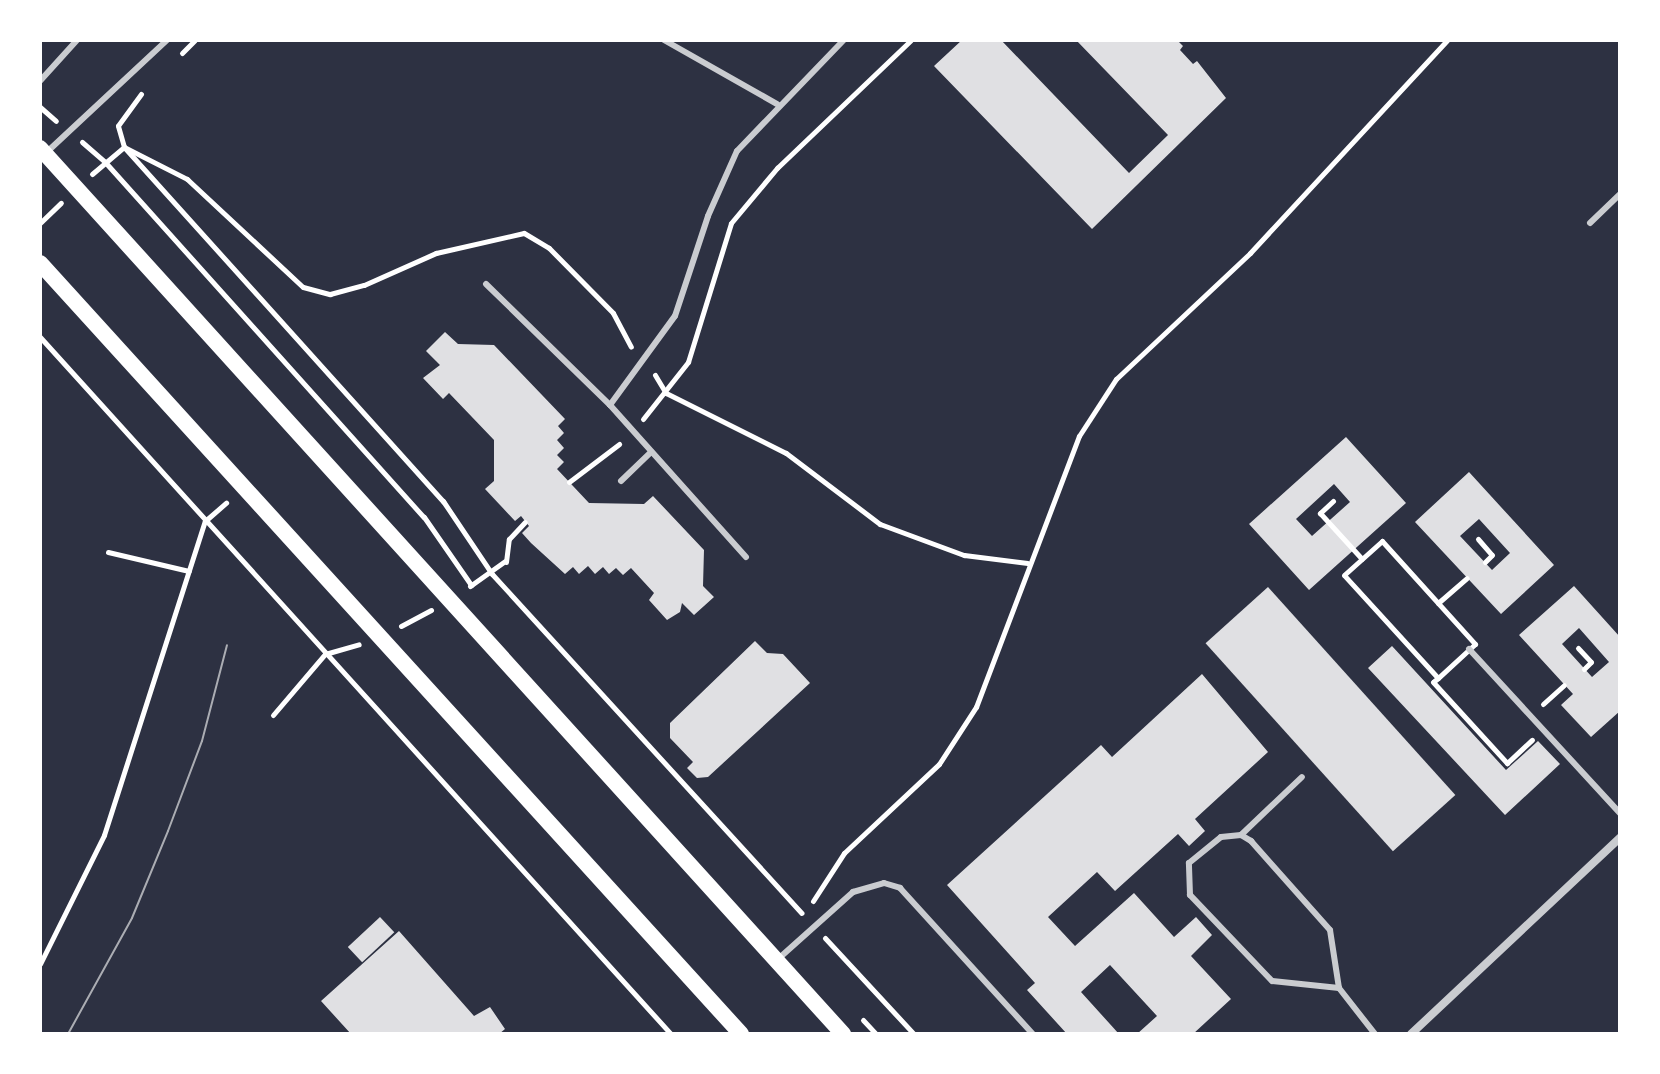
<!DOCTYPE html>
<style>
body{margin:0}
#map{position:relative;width:1660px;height:1074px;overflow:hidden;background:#2d3142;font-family:"Exo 2",sans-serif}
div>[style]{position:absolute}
.building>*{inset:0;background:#e0e0e3;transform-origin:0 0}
.path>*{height:5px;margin:-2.5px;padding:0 2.5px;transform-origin:2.5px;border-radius:2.5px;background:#fff}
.service>*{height:6px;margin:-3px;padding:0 3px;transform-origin:3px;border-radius:3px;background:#caccd0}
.minor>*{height:8px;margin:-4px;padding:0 4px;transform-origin:4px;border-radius:4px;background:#caccd0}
.secondary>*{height:16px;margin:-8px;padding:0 8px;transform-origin:8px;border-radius:8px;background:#fff}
.tram>*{height:2px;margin:-1px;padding:0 1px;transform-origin:1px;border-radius:1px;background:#abadb3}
span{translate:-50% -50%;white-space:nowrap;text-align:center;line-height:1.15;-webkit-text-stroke:6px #fff;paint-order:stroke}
.frame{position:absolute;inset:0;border:42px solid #fff;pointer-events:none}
</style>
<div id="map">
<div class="building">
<div style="clip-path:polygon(962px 40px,1001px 40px,1129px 173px,1168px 135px,1076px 40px,1177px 40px,1183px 46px,1180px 50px,1193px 64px,1197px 61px,1226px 98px,1092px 229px,934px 66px)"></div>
<div style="clip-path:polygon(445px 332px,458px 344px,494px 345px,565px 419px,558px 426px,564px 433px,557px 440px,564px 448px,557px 455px,564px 462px,557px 469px,589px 503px,644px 504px,653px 496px,704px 550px,703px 586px,714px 597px,694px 615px,682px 603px,680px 612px,667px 620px,649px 600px,654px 593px,631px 568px,623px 575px,616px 568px,609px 574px,603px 567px,595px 574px,588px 566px,579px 574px,573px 567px,565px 574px,531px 543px,522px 533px,529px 526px,521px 516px,515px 521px,485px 489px,494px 481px,494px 440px,449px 393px,443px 399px,423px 378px,440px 365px,426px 351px)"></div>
<div style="clip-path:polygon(evenodd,1346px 437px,1406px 503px,1309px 590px,1249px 524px,1346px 437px,1334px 484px,1350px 502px,1312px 536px,1296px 519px,1334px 484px)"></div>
<div style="clip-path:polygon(evenodd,1469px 472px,1554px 565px,1501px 614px,1415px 522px,1469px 472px,1479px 519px,1510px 553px,1492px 570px,1460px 536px,1479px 519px)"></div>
<div style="clip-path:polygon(evenodd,1574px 586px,1620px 637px,1620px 711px,1591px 737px,1561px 705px,1573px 694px,1519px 635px,1574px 586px,1579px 628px,1609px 662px,1592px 677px,1562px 644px,1579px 628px)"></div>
<div style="left:1268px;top:587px;width:280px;height:84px;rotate:48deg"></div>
<div style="clip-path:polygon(755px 641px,767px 653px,783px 654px,810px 683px,708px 777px,697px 778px,687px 768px,693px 762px,670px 738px,670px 723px)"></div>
<div style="clip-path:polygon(1392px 646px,1506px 770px,1538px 741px,1560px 764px,1505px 815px,1368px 668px)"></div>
<div style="clip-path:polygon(1202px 674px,1268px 752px,1195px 819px,1205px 831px,1189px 846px,1178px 834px,1115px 891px,1097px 872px,1048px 917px,1075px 946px,1134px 893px,1174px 937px,1196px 917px,1212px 935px,1191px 956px,1231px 999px,1193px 1034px,1137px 1034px,1157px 1016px,1110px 965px,1081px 992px,1119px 1034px,1067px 1034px,1027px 990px,1035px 983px,947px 885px,1101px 745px,1112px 757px)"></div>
<div style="left:380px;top:917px;width:21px;height:44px;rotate:47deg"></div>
<div style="clip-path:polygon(399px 931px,474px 1016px,490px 1007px,505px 1029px,499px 1034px,351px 1034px,321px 1001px)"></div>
</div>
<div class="path">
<div style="left:182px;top:53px;width:18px;rotate:-45deg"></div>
<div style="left:141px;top:94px;width:39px;rotate:126deg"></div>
<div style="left:118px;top:126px;width:22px;rotate:74deg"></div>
<div style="left:124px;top:147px;width:71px;rotate:26.9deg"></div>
<div style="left:187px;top:179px;width:158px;rotate:43deg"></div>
<div style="left:303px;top:287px;width:28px;rotate:15deg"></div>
<div style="left:330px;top:294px;width:35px;rotate:-15deg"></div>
<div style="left:364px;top:285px;width:79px;rotate:-24deg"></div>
<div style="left:436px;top:253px;width:90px;rotate:-12.8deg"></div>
<div style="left:524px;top:233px;width:29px;rotate:31deg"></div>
<div style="left:549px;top:248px;width:91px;rotate:45.4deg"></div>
<div style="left:613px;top:313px;width:38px;rotate:62deg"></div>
<div style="left:40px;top:107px;width:21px;rotate:41deg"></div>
<div style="left:82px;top:142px;width:30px;rotate:41deg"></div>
<div style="left:105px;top:162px;width:477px;rotate:48.1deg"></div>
<div style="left:424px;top:517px;width:83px;rotate:55.3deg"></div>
<div style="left:92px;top:174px;width:42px;rotate:-40.2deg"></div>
<div style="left:124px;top:147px;width:477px;rotate:48deg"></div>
<div style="left:443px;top:501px;width:88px;rotate:56.1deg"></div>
<div style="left:492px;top:574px;width:459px;rotate:47.6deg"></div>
<div style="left:40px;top:223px;width:29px;rotate:-44deg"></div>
<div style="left:40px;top:337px;width:940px;rotate:47.85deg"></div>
<div style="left:655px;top:375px;width:21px;rotate:59deg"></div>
<div style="left:666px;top:393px;width:134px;rotate:26.6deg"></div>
<div style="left:786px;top:453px;width:118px;rotate:37.1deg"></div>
<div style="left:880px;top:524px;width:90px;rotate:20.3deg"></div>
<div style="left:964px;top:555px;width:64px;rotate:7.1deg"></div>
<div style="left:643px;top:419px;width:73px;rotate:-51.7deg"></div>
<div style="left:688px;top:362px;width:145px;rotate:-72.8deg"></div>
<div style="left:731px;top:223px;width:72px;rotate:-50.1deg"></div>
<div style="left:777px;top:168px;width:185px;rotate:-43.7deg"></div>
<div style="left:569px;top:482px;width:63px;rotate:-37.2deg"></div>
<div style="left:1333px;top:501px;width:18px;rotate:137deg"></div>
<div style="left:1320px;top:513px;width:62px;rotate:47.6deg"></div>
<div style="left:1478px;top:539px;width:21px;rotate:49deg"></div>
<div style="left:1492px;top:555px;width:10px;rotate:135deg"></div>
<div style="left:1382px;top:541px;width:139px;rotate:47.9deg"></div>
<div style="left:1475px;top:644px;width:50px;rotate:137.4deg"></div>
<div style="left:1438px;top:678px;width:139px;rotate:-132.4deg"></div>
<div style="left:1344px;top:575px;width:51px;rotate:-41.8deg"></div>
<div style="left:108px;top:552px;width:83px;rotate:13.2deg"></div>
<div style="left:506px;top:562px;width:23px;rotate:-83deg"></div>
<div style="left:509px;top:539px;width:23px;rotate:-47deg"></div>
<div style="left:470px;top:586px;width:43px;rotate:-35.5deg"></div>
<div style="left:1438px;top:603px;width:38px;rotate:-41deg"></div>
<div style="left:401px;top:626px;width:34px;rotate:-28deg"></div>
<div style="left:1578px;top:648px;width:19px;rotate:47deg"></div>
<div style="left:1591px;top:662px;width:10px;rotate:135deg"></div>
<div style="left:1438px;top:678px;width:6px;rotate:141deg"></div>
<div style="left:1433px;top:682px;width:110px;rotate:47.6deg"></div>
<div style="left:1507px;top:763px;width:34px;rotate:-43deg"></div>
<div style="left:1543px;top:704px;width:28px;rotate:-42deg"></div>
<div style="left:273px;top:715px;width:80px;rotate:-49.6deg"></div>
<div style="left:325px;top:654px;width:35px;rotate:-16deg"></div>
<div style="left:813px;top:901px;width:57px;rotate:-57.1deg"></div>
<div style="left:844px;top:853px;width:130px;rotate:-43.1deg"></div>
<div style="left:939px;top:764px;width:68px;rotate:-57deg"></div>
<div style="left:976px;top:707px;width:290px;rotate:-69.2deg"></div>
<div style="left:1079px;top:436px;width:68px;rotate:-57deg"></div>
<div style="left:1116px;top:379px;width:184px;rotate:-43.2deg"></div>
<div style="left:1250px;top:253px;width:290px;rotate:-47.2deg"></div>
<div style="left:825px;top:938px;width:131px;rotate:47.2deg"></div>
<div style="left:40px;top:964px;width:144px;rotate:-63.6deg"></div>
<div style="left:104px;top:835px;width:330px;rotate:-72.2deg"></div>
<div style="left:205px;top:521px;width:28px;rotate:-41deg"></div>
<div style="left:863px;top:1020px;width:19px;rotate:47deg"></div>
</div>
<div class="service">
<div style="left:664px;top:40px;width:130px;rotate:29.5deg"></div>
<div style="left:40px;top:81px;width:55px;rotate:-47.9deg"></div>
<div style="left:48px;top:151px;width:163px;rotate:-43deg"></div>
<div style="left:1590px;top:223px;width:42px;rotate:-44deg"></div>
<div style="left:486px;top:284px;width:173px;rotate:44.3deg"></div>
<div style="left:610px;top:405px;width:204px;rotate:48.2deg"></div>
<div style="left:610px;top:405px;width:110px;rotate:-53.9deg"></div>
<div style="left:675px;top:316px;width:105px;rotate:-71.7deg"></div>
<div style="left:708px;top:216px;width:71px;rotate:-66deg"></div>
<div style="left:737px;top:151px;width:154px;rotate:-46.1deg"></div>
<div style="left:621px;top:481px;width:42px;rotate:-44deg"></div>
<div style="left:1469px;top:649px;width:223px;rotate:47.4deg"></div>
<div style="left:1241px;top:835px;width:84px;rotate:-43.6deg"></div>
<div style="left:777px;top:960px;width:102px;rotate:-41.8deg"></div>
<div style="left:853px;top:892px;width:32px;rotate:-16deg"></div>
<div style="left:884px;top:883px;width:17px;rotate:17deg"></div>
<div style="left:900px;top:888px;width:197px;rotate:47.7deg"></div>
<div style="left:1339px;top:988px;width:67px;rotate:-174deg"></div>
<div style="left:1272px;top:981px;width:119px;rotate:-133.6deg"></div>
<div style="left:1190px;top:895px;width:32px;rotate:-92deg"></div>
<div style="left:1189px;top:863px;width:41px;rotate:-39.1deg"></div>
<div style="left:1221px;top:837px;width:20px;rotate:-6deg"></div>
<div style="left:1241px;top:835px;width:12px;rotate:31deg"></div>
<div style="left:1251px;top:841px;width:119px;rotate:48.4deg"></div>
<div style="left:1330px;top:930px;width:59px;rotate:81.2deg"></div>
<div style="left:1339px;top:988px;width:58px;rotate:52deg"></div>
</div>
<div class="minor">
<div style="left:1411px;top:1034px;width:287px;rotate:-43.2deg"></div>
</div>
<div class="secondary">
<div style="left:40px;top:148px;width:1196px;rotate:47.81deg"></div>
<div style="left:40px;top:263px;width:1042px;rotate:47.72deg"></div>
</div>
<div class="tram">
<div style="left:68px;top:1034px;width:132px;rotate:-61.1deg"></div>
<div style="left:132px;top:918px;width:94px;rotate:-67.5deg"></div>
<div style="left:168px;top:831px;width:96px;rotate:-69.3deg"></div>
<div style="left:202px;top:741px;width:99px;rotate:-75.4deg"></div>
</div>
<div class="frame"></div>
</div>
